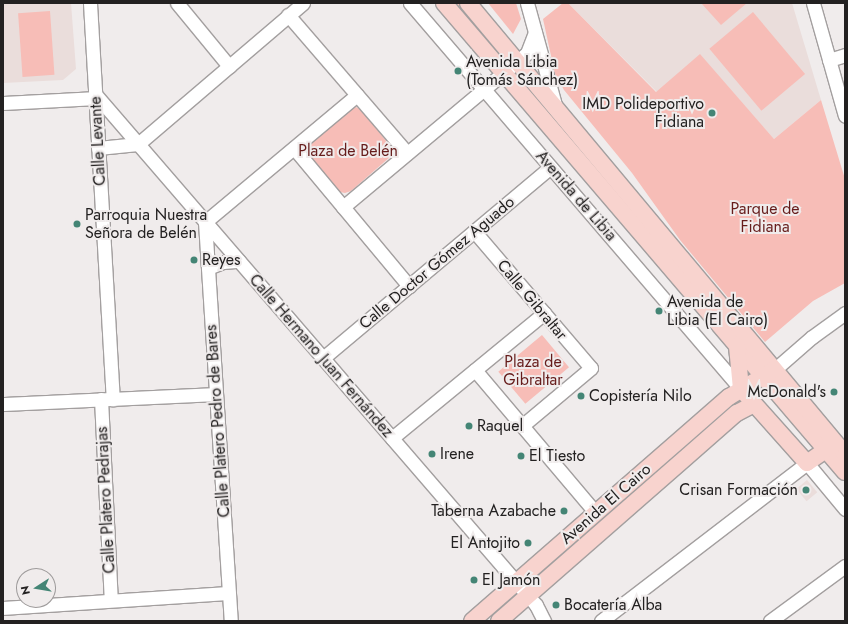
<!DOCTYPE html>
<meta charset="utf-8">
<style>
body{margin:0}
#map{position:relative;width:848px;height:624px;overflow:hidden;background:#f0ecec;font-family:Jost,sans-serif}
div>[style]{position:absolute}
.built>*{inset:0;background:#eadddb;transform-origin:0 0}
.green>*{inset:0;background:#f7bdb7;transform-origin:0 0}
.roads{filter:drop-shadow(1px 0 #a39f9f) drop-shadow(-1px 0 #a39f9f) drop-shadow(0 1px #a39f9f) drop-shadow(0 -1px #a39f9f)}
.minor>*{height:13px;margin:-6.5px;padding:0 6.5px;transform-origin:6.5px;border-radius:6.5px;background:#fff}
.major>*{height:16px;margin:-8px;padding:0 8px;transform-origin:8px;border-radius:8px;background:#f8d3ce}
.dots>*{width:11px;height:11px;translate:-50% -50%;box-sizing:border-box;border:2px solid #f0ecec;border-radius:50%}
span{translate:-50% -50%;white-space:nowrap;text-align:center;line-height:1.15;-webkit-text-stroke:4px #f0ecec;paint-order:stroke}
.poi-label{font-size:16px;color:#232121}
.left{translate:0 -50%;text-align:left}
.right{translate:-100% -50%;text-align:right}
.street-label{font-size:16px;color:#232121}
.park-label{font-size:16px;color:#661c1b}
.frame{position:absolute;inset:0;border:4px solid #232121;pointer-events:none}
.north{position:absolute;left:16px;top:568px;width:40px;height:40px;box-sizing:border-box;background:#f0ecec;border:1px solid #9e9b9b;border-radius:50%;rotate:258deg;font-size:11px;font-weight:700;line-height:16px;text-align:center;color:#232121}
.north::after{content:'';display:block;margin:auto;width:14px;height:18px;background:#448575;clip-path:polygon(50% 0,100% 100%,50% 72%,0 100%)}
</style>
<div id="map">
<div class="built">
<div style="clip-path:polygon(3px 3px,71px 3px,76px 69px,63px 80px,3px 83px)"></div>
<div style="clip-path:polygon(568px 3px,792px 3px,821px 100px,774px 139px,700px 55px,657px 92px)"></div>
<div style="left:807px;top:480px;width:16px;height:14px;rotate:50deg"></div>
</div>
<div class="green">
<div style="clip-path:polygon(450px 3px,461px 3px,508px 59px,502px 64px)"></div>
<div style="clip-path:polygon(488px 3px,516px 3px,521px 19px,513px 34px)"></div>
<div style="clip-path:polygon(563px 3px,568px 3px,656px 92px,700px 54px,774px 139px,821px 100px,845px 179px,845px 283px,813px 301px,765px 342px,680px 240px,632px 173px,564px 90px,555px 74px,543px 19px)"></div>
<div style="clip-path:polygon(701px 3px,747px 3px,721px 25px)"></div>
<div style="left:50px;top:11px;width:64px;height:32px;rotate:86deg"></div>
<div style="left:753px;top:12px;width:81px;height:57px;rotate:50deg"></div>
<div style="clip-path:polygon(356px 107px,363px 111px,393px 150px,390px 157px,351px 191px,345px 193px,340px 192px,309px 156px,307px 149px,309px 142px,348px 110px)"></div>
<div style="left:542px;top:335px;width:42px;height:57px;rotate:50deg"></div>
</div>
<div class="roads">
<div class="minor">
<div style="left:90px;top:3px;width:397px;rotate:86.7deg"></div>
<div style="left:177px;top:3px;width:82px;rotate:50.5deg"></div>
<div style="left:410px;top:3px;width:508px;rotate:49.39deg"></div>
<div style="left:527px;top:3px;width:106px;rotate:74.6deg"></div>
<div style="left:813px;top:3px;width:117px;rotate:74.2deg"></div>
<div style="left:288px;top:15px;width:182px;rotate:49.2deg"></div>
<div style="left:829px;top:60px;width:17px;rotate:-17deg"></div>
<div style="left:95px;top:94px;width:675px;rotate:49.21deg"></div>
<div style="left:536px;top:605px;width:18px;rotate:63deg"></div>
<div style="left:3px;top:103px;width:92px;rotate:-3.1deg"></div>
<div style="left:138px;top:144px;width:217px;rotate:-40.5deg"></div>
<div style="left:98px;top:148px;width:40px;rotate:-5.7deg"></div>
<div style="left:294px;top:148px;width:180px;rotate:50.2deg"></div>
<div style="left:343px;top:207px;width:240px;rotate:-39.9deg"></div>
<div style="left:527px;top:53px;width:22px;rotate:-69deg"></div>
<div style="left:205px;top:222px;width:400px;rotate:86.3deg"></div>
<div style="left:205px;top:222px;width:198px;rotate:-39.9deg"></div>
<div style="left:474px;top:231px;width:180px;rotate:49.5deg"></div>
<div style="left:591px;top:368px;width:90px;rotate:140deg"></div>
<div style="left:208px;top:268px;width:16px;rotate:-22deg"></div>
<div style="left:223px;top:262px;width:16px;rotate:-4deg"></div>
<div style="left:323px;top:358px;width:297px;rotate:-40deg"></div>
<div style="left:475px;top:370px;width:187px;rotate:49.8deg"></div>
<div style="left:774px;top:370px;width:50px;rotate:-41deg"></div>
<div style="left:812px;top:337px;width:41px;rotate:-36deg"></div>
<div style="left:101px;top:399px;width:201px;rotate:87.2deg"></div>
<div style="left:3px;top:404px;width:213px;rotate:-2.7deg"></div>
<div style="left:392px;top:438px;width:197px;rotate:-39.4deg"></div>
<div style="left:3px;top:608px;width:226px;rotate:-3.8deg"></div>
<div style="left:601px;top:621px;width:260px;rotate:-37.5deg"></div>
<div style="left:807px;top:463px;width:60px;rotate:50.4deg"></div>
<div style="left:770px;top:621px;width:93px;rotate:-36.3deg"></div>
</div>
<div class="major">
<div style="left:444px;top:3px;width:617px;rotate:49.47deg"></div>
<div style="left:468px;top:3px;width:588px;rotate:50.11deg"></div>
<div style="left:737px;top:346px;width:43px;rotate:84.7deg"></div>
<div style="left:741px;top:389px;width:99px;rotate:48.3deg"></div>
<div style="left:807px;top:463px;width:33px;rotate:-35deg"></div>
<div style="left:472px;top:621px;width:341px;rotate:-41.1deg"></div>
<div style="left:729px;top:397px;width:52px;rotate:-31.5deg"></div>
<div style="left:499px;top:621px;width:316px;rotate:-41.2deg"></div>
<div style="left:737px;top:413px;width:19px;rotate:-28deg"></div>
</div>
</div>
<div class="dots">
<div style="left:458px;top:71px;background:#448575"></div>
<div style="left:712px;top:113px;background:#448575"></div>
<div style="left:77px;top:224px;background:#448575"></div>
<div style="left:194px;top:260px;background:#448575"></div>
<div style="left:659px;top:311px;background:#448575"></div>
<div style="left:834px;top:392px;background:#448575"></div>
<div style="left:581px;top:396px;background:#448575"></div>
<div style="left:469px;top:426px;background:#448575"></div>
<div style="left:432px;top:454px;background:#448575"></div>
<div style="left:521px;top:456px;background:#448575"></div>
<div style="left:806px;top:490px;background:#448575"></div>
<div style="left:564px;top:511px;background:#448575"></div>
<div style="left:528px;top:543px;background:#448575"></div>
<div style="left:474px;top:580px;background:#448575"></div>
<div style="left:556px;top:605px;background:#448575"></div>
</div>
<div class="poi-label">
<span class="left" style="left:466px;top:71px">Avenida Libia<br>(Tomás Sánchez)</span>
<span class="right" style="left:704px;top:113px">IMD Polideportivo<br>Fidiana</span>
<span class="left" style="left:85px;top:224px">Parroquia Nuestra<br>Señora de Belén</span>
<span class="left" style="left:202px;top:260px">Reyes</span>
<span class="left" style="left:667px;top:311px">Avenida de<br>Libia (El Cairo)</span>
<span class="right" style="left:826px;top:392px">McDonald's</span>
<span class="left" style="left:589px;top:396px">Copistería Nilo</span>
<span class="left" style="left:477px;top:426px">Raquel</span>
<span class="left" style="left:440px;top:454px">Irene</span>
<span class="left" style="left:529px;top:456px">El Tiesto</span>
<span class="right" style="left:798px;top:490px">Crisan Formación</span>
<span class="right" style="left:556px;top:511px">Taberna Azabache</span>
<span class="right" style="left:520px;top:543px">El Antojito</span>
<span class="left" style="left:482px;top:580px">El Jamón</span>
<span class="left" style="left:564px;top:605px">Bocatería Alba</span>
</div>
<div class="street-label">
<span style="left:98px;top:141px;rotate:-93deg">Calle Levante</span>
<span style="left:576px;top:196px;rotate:49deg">Avenida de Libia</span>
<span style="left:437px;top:263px;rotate:-40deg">Calle Doctor Gómez Aguado</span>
<span style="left:532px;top:300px;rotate:50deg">Calle Gibraltar</span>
<span style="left:321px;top:356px;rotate:49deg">Calle Hermano Juan Fernández</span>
<span style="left:218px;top:421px;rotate:-94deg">Calle Platero Pedro de Bares</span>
<span style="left:106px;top:500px;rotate:-93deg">Calle Platero Pedrajas</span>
<span style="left:606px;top:504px;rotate:-41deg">Avenida El Cairo</span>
</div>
<div class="park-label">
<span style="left:348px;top:151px">Plaza de Belén</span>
<span style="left:765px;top:218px">Parque de<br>Fidiana</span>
<span style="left:533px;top:371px">Plaza de<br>Gibraltar</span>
</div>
<div class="frame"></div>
<div class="north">N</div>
</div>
